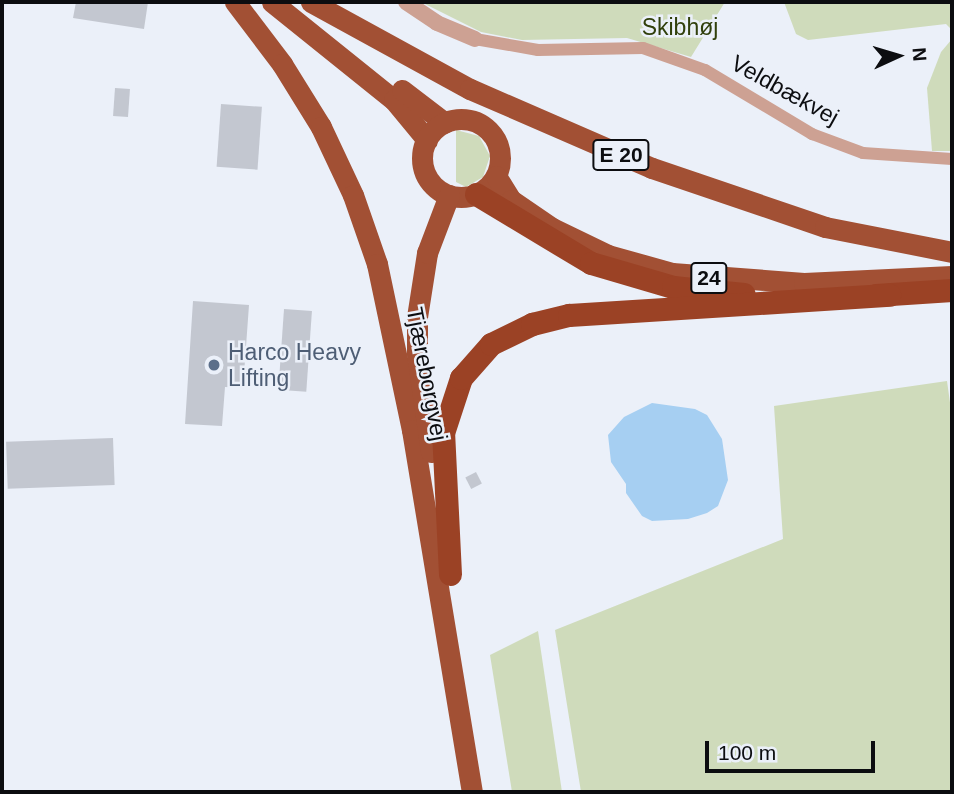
<!DOCTYPE html>
<meta charset="utf-8">
<style>
body{margin:0}
#map{position:relative;width:954px;height:794px;overflow:hidden;background:#ebf0f9;font-family:Helvetica,sans-serif}
div>[style]{position:absolute}
.green>*{inset:0;background:#cfdbbb}
.water>*{inset:0;background:#a6cff2}
.building>*{inset:0;background:#c3c7d0;transform-origin:0 0}
.minor>*{height:12px;margin:-6px;padding:0 6px;transform-origin:6px;border-radius:6px;background:#cda193}
.tertiary>*{height:16px;margin:-8px;padding:0 8px;transform-origin:8px;border-radius:8px;background:#cda193}
.trunk>*{height:21px;margin:-10.5px;padding:0 10.5px;transform-origin:10.5px;border-radius:10.5px;background:#a25034}
.trunk>.ring{margin:-10.5px;padding:0;box-sizing:content-box;background:none;border:21px solid #a25034;border-radius:50%}
.motorway>*{height:23px;margin:-11.5px;padding:0 11.5px;transform-origin:11.5px;border-radius:11.5px;background:#9b4225}
.dots>*{width:19px;height:19px;translate:-50% -50%;box-sizing:border-box;border:4px solid #ebf0f9;border-radius:50%}
span{translate:-50% -50%;white-space:nowrap;text-align:center;line-height:1.15;-webkit-text-stroke:5px #ebf0f9;paint-order:stroke}
.shield-label span{padding:2px 5px;background:#ebf0f9;border:2px solid;border-radius:5px;-webkit-text-stroke-width:0}
.shield-label{font-size:21px;color:#0c0d10;font-weight:700}
.park-label{font-size:23px;color:#31400c}
.street-label{font-size:23px;color:#0c0d10}
.service-label{font-size:23px;color:#4e5e75}
.left{translate:0 -50%;text-align:left}
.frame{position:absolute;inset:0;border:4px solid #0c0d10;pointer-events:none}
.north{position:absolute;left:863px;top:21px;width:70px;height:70px;-webkit-text-stroke:5px #ebf0f9;paint-order:stroke;rotate:86deg;font-size:19px;font-weight:700;line-height:28px;text-align:center;color:#0c0d10}
.north::after{content:'';display:block;margin:auto;width:24px;height:32px;background:#0c0d10;clip-path:polygon(50% 0,100% 100%,50% 72%,0 100%)}
.scale{position:absolute;left:705px;top:741px;width:170px;height:32px;box-sizing:border-box;border:4px solid #0c0d10;border-top:0;padding-left:9px;font-size:21px;line-height:24px;white-space:nowrap;color:#0c0d10;-webkit-text-stroke:5px #ebf0f9;paint-order:stroke}
</style>
<div id="map">
<div class="green">
<div style="clip-path:polygon(421px 2px,725px 2px,691px 57px,627px 38px,522px 40px,481px 32px)"></div>
<div style="clip-path:polygon(784px 2px,952px 2px,952px 30px,946px 24px,808px 40px,796px 34px)"></div>
<div style="clip-path:polygon(952px 39px,952px 151px,932px 151px,927px 88px,941px 52px)"></div>
<div style="clip-path:polygon(456px 130px,479px 136px,490px 156px,483px 177px,466px 187px,456px 182px)"></div>
<div style="clip-path:polygon(947px 381px,952px 417px,952px 792px,581px 792px,555px 630px,783px 539px,774px 406px)"></div>
<div style="clip-path:polygon(538px 631px,562px 792px,512px 792px,490px 655px)"></div>
</div>
<div class="water">
<div style="clip-path:polygon(652px 403px,695px 409px,707px 415px,722px 439px,728px 480px,718px 506px,707px 513px,688px 519px,652px 521px,642px 516px,626px 493px,626px 484px,611px 462px,608px 435px,624px 417px)"></div>
</div>
<div class="building">
<div style="clip-path:polygon(76px 2px,148px 2px,144px 29px,73px 18px)"></div>
<div style="left:115px;top:88px;width:15px;height:28px;rotate:4deg"></div>
<div style="left:221px;top:104px;width:41px;height:63px;rotate:4deg"></div>
<div style="clip-path:polygon(193px 301px,249px 305px,243px 388px,225px 387px,222px 426px,185px 424px)"></div>
<div style="left:284px;top:309px;width:28px;height:81px;rotate:4deg"></div>
<div style="left:113px;top:438px;width:47px;height:107px;rotate:88deg"></div>
<div style="left:476px;top:472px;width:13px;height:12px;rotate:63deg"></div>
</div>
<div class="minor">
<div style="left:475px;top:39px;width:64px;rotate:9.9deg"></div>
<div style="left:538px;top:50px;width:105px;rotate:-1.1deg"></div>
<div style="left:643px;top:48px;width:66px;rotate:19.5deg"></div>
<div style="left:705px;top:70px;width:125px;rotate:30.9deg"></div>
<div style="left:812px;top:134px;width:54px;rotate:20.4deg"></div>
<div style="left:863px;top:153px;width:89px;rotate:3.9deg"></div>
</div>
<div class="tertiary">
<div style="left:406px;top:2px;width:37px;rotate:34deg"></div>
<div style="left:437px;top:23px;width:41px;rotate:22.8deg"></div>
</div>
<div class="trunk">
<div style="left:235px;top:2px;width:78px;rotate:52.8deg"></div>
<div style="left:282px;top:64px;width:74px;rotate:58.2deg"></div>
<div style="left:321px;top:127px;width:75px;rotate:64.8deg"></div>
<div style="left:353px;top:195px;width:73px;rotate:70.8deg"></div>
<div style="left:377px;top:264px;width:170px;rotate:78.1deg"></div>
<div style="left:412px;top:430px;width:367px;rotate:80.6deg"></div>
<div style="left:272px;top:2px;width:156px;rotate:38.8deg"></div>
<div style="left:394px;top:100px;width:52px;rotate:50.5deg"></div>
<div style="left:311px;top:2px;width:181px;rotate:28.7deg"></div>
<div style="left:470px;top:89px;width:198px;rotate:23.5deg"></div>
<div style="left:652px;top:168px;width:183px;rotate:18.8deg"></div>
<div style="left:825px;top:227px;width:129px;rotate:11.1deg"></div>
<div style="left:402px;top:90px;width:54px;rotate:37.5deg"></div>
<div class="ring" style="left:422px;top:119px;width:57px;height:57px"></div>
<div style="left:496px;top:176px;width:28px;rotate:58deg"></div>
<div style="left:511px;top:200px;width:50px;rotate:34.3deg"></div>
<div style="left:552px;top:228px;width:62px;rotate:25.7deg"></div>
<div style="left:608px;top:255px;width:66px;rotate:15.7deg"></div>
<div style="left:672px;top:273px;width:132px;rotate:4.3deg"></div>
<div style="left:804px;top:283px;width:148px;rotate:-2.7deg"></div>
<div style="left:431px;top:452px;width:99px;rotate:-98.1deg"></div>
<div style="left:417px;top:354px;width:37px;rotate:-90deg"></div>
<div style="left:417px;top:317px;width:65px;rotate:-81.1deg"></div>
<div style="left:427px;top:253px;width:62px;rotate:-69.2deg"></div>
</div>
<div class="motorway">
<div style="left:476px;top:194px;width:134px;rotate:31deg"></div>
<div style="left:591px;top:263px;width:85px;rotate:16.3deg"></div>
<div style="left:673px;top:287px;width:71px;rotate:5.6deg"></div>
<div style="left:876px;top:295px;width:76px;rotate:-3.8deg"></div>
<div style="left:450px;top:574px;width:141px;rotate:-92.8deg"></div>
<div style="left:443px;top:433px;width:58px;rotate:-71.9deg"></div>
<div style="left:461px;top:378px;width:45px;rotate:-48.6deg"></div>
<div style="left:491px;top:344px;width:46px;rotate:-26deg"></div>
<div style="left:532px;top:324px;width:38px;rotate:-14deg"></div>
<div style="left:569px;top:315px;width:321px;rotate:-3.6deg"></div>
</div>
<div class="dots">
<div style="left:214px;top:365px;background:#5c6f8a"></div>
</div>
<div class="shield-label">
<span style="left:621px;top:155px">E 20</span>
<span style="left:709px;top:278px">24</span>
</div>
<div class="park-label">
<span style="left:680px;top:27px">Skibhøj</span>
</div>
<div class="street-label">
<span style="left:785px;top:90px;rotate:29deg">Veldbækvej</span>
<span style="left:427px;top:374px;rotate:79deg">Tjæreborgvej</span>
</div>
<div class="service-label">
<span class="left" style="left:228px;top:365px">Harco Heavy<br>Lifting</span>
</div>
<div class="frame"></div>
<div class="north">N</div>
<div class="scale">100 m</div>
</div>
